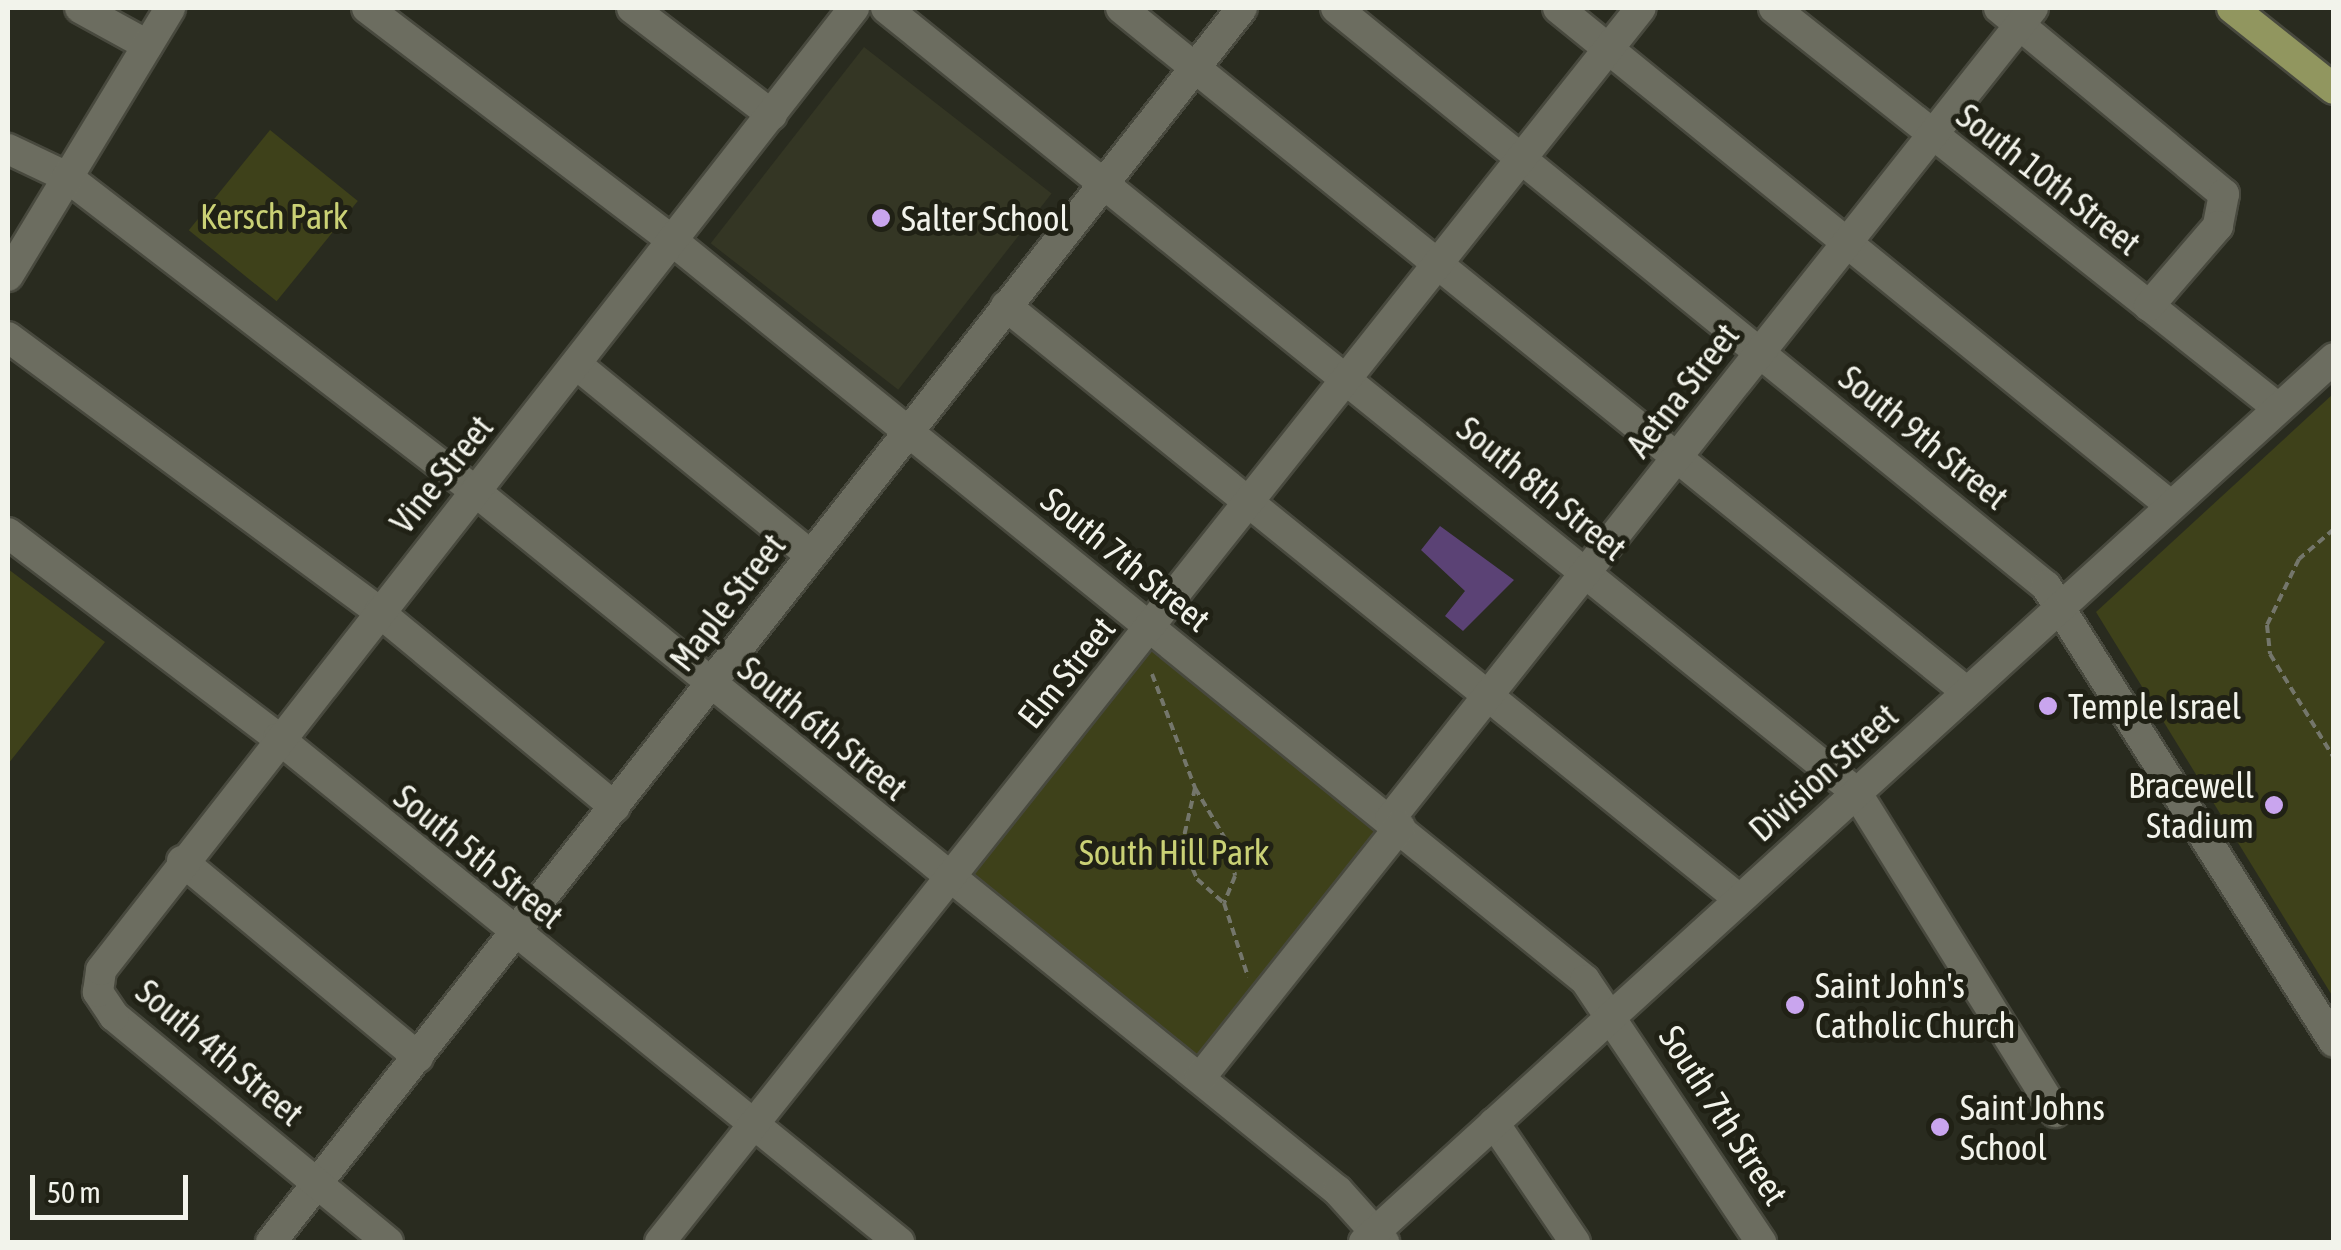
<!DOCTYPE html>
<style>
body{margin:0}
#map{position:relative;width:2341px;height:1250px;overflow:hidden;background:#292b1f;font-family:"Asap Condensed",sans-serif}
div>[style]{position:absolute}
.built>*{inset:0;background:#343624;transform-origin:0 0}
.green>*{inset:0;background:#3e411a;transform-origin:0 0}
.building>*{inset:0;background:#5b4275}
.path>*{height:4px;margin-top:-2px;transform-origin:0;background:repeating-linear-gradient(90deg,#74766b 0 8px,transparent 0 13px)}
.roads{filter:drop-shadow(2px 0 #48493e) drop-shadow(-2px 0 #48493e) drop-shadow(0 2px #48493e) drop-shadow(0 -2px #48493e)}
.minor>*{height:30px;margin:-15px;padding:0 15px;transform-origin:15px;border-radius:15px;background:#6c6d60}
.major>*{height:30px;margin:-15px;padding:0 15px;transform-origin:15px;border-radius:15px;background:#91965f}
.dots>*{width:28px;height:28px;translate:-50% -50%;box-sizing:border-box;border:5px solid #202115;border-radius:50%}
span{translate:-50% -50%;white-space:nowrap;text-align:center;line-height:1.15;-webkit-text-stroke:10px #202115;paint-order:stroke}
.street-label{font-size:35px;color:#f2f3eb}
.park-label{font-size:35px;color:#cad175}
.poi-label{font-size:35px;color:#f2f3eb}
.left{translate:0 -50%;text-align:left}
.right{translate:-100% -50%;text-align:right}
.frame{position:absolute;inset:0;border:10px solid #f2f3eb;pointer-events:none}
.scale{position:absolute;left:30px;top:1175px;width:158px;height:45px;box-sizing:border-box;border:5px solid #f2f3eb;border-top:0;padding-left:12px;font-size:30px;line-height:35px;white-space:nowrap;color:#f2f3eb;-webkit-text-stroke:8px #202115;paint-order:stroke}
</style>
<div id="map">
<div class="built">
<div style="left:864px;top:47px;width:238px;height:249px;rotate:38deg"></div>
</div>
<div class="green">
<div style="left:270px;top:130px;width:113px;height:129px;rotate:39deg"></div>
<div style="clip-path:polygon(2333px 394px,2333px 997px,2096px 612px)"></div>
<div style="clip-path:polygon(8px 569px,105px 642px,8px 764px)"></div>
<div style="left:1151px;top:627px;width:319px;height:322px;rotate:39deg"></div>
</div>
<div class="building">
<div style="clip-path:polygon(1440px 526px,1514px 580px,1463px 631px,1445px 616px,1465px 591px,1421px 550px)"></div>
</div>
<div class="path">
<div style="left:2334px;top:529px;width:46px;rotate:139.4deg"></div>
<div style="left:2299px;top:559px;width:73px;rotate:115.9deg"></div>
<div style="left:2267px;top:625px;width:29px;rotate:84deg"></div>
<div style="left:2270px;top:654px;width:122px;rotate:58.4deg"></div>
<div style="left:1152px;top:674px;width:122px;rotate:69.3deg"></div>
<div style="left:1195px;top:788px;width:69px;rotate:59.3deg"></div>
<div style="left:1230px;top:847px;width:29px;rotate:80deg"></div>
<div style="left:1235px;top:876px;width:29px;rotate:112deg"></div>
<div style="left:1195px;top:788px;width:58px;rotate:102.8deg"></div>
<div style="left:1182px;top:845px;width:37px;rotate:66deg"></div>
<div style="left:1197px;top:879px;width:36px;rotate:42deg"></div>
<div style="left:1224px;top:903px;width:78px;rotate:72deg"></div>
</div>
<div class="roads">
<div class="minor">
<div style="left:80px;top:8px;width:77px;rotate:28.9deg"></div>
<div style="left:367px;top:8px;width:386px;rotate:37.3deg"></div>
<div style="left:674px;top:242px;width:1172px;rotate:39.01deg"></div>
<div style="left:1585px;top:980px;width:316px;rotate:56.1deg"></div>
<div style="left:632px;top:8px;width:176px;rotate:37.4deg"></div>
<div style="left:886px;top:8px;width:1247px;rotate:38.95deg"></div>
<div style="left:1856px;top:792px;width:377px;rotate:58.1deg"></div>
<div style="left:1121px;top:8px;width:1088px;rotate:38.96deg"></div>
<div style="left:1336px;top:8px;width:916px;rotate:39.15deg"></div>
<div style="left:2046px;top:586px;width:539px;rotate:57.72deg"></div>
<div style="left:1558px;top:8px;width:790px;rotate:39.09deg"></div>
<div style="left:1774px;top:8px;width:643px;rotate:38.44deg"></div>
<div style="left:1999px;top:8px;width:292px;rotate:39.6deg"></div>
<div style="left:2224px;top:194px;width:33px;rotate:101deg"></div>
<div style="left:2218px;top:226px;width:106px;rotate:130.8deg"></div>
<div style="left:8px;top:149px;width:65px;rotate:25.4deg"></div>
<div style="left:67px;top:177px;width:515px;rotate:37.58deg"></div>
<div style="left:475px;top:491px;width:1111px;rotate:39.05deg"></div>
<div style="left:1338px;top:1191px;width:69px;rotate:48deg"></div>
<div style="left:8px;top:276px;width:313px;rotate:-58.8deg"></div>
<div style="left:1006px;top:306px;width:943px;rotate:38.97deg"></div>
<div style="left:8px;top:337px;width:462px;rotate:36.5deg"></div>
<div style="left:379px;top:612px;width:306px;rotate:39.6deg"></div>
<div style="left:576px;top:364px;width:303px;rotate:39.2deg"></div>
<div style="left:8px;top:533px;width:339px;rotate:37.2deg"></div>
<div style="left:278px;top:738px;width:800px;rotate:39.06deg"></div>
<div style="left:1390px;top:819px;width:1035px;rotate:-51.59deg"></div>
<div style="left:182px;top:861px;width:307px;rotate:39.7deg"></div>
<div style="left:1200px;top:1078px;width:321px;rotate:-51.5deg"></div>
<div style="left:1494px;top:1123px;width:144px;rotate:55.8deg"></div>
<div style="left:271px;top:1242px;width:1570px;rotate:-51.8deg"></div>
<div style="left:388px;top:1242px;width:355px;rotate:-140.5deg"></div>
<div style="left:114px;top:1016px;width:29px;rotate:-124deg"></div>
<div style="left:98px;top:992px;width:22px;rotate:-82deg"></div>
<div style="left:101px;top:970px;width:1222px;rotate:-51.95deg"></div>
<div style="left:660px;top:1242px;width:1576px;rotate:-51.52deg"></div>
<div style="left:1364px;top:1242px;width:1312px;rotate:-42.34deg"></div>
</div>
<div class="major">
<div style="left:2232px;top:8px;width:130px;rotate:38.5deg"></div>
</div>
</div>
<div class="dots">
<div style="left:881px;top:218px;background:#c9a5ee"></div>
<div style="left:2048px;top:706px;background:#c9a5ee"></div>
<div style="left:2274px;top:805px;background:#c9a5ee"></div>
<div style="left:1795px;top:1005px;background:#c9a5ee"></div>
<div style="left:1940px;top:1127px;background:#c9a5ee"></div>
</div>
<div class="street-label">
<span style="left:2049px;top:179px;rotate:38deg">South 10th Street</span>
<span style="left:1682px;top:390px;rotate:-52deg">Aetna Street</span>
<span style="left:1924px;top:437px;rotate:39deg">South 9th Street</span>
<span style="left:441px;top:474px;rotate:-51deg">Vine Street</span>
<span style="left:1542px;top:488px;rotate:39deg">South 8th Street</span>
<span style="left:1126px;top:559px;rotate:39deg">South 7th Street</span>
<span style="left:727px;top:602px;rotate:-52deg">Maple Street</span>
<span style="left:1066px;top:672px;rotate:-51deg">Elm Street</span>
<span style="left:823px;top:728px;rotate:39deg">South 6th Street</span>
<span style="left:1823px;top:772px;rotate:-42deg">Division Street</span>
<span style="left:479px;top:856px;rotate:39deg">South 5th Street</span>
<span style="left:220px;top:1052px;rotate:40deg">South 4th Street</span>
<span style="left:1724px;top:1115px;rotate:57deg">South 7th Street</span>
</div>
<div class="park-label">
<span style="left:274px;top:216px">Kersch Park</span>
<span style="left:1174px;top:852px">South Hill Park</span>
</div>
<div class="poi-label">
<span class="left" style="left:901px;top:218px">Salter School</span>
<span class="left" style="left:2068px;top:706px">Temple Israel</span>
<span class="right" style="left:2254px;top:805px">Bracewell<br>Stadium</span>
<span class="left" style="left:1815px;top:1005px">Saint John's<br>Catholic Church</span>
<span class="left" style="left:1960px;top:1127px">Saint Johns<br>School</span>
</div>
<div class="frame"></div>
<div class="scale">50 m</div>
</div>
